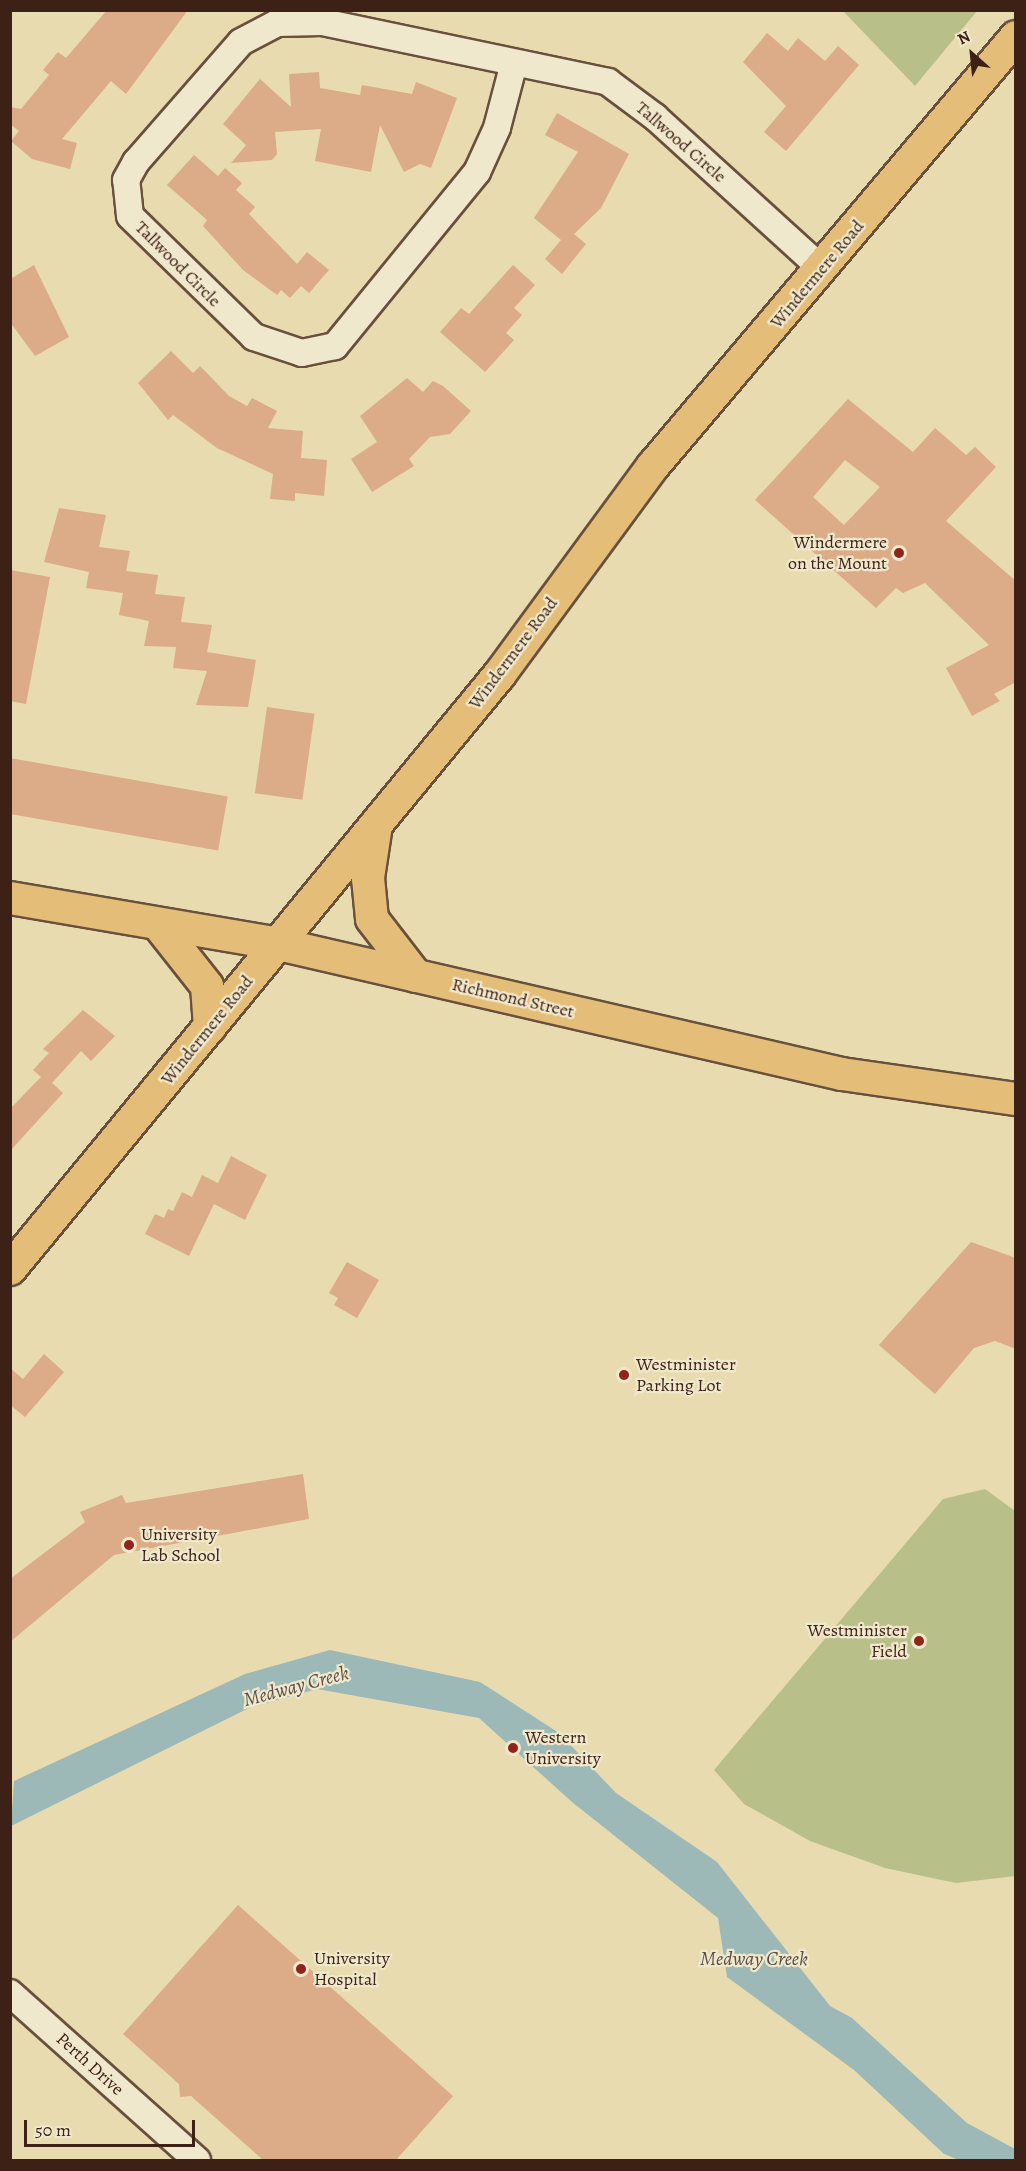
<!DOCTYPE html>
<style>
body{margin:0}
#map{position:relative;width:1026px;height:2171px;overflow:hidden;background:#e8dbb0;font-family:Alegreya,serif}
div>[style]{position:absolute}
.green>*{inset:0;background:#b9bf88}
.water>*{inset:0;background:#9cb8b7}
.building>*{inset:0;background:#dcab87;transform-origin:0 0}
.roads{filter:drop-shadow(2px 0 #68503c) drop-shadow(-2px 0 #68503c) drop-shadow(0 2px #68503c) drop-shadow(0 -2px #68503c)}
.minor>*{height:26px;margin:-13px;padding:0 13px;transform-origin:13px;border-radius:13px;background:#f0e8cc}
.major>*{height:32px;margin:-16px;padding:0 16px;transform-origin:16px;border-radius:16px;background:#e4be78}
.dots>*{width:16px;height:16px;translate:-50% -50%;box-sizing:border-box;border:3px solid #f0e8cc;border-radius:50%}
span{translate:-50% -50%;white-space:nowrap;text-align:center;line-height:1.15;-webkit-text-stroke:4.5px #f0e8cc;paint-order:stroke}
.street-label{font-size:18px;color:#3d2116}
.poi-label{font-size:18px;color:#3d2116}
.right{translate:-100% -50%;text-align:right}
.left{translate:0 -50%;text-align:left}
.water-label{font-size:20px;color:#5a4e46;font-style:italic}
.frame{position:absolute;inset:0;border:12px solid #3d2116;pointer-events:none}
.north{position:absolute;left:942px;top:24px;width:60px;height:60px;-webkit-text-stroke:4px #f0e8cc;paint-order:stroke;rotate:333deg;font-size:16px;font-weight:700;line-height:24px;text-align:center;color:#3d2116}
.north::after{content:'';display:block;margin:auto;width:21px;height:27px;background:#3d2116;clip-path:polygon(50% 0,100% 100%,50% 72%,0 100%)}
.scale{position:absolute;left:24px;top:2120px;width:171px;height:27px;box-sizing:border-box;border:3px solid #3d2116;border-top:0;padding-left:8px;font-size:18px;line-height:21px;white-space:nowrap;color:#3d2116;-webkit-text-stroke:4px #f0e8cc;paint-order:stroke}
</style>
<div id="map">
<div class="green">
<div style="clip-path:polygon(843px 11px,977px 11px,915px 86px)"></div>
<div style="clip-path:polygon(985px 1489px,1015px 1511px,1015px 1876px,956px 1883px,885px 1868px,810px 1841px,744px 1804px,714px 1770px,943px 1499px)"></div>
</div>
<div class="water">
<div style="clip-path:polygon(330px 1650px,480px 1682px,559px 1733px,616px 1793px,717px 1862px,830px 2006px,852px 2018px,967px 2123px,1015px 2149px,1015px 2160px,959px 2160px,944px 2154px,854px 2070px,727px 1977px,718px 1918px,572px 1802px,479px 1718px,317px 1689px,249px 1708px,11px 1826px,14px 1781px,245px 1674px)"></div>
</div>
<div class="building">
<div style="clip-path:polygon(107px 10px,188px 10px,126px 94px,111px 81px,62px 139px,77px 143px,70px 169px,32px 159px,11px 141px,19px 131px,10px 124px,10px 107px,21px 109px,49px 75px,43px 70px,58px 52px,66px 58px)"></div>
<div style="clip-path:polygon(767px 33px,788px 51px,798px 38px,825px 61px,838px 46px,859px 65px,786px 151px,764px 132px,786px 106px,743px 62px)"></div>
<div style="clip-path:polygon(319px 72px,320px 88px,360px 95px,362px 85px,412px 94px,416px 82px,457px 98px,431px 168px,420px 164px,404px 172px,380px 125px,371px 172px,315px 161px,321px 129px,275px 132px,277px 154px,272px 160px,231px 163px,246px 145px,223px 124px,260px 79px,291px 107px,289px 74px)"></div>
<div style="clip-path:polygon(557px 113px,629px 154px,601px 208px,574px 234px,586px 244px,562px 274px,545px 259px,561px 240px,534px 218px,578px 152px,545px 135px)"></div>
<div style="clip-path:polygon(194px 155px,218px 176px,225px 168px,242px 183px,236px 190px,255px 207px,249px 214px,297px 264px,307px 252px,329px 270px,309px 293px,301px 286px,290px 298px,281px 290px,277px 295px,243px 270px,203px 226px,207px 220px,167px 185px)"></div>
<div style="clip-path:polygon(34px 265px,69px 337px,35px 356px,10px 322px,10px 279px)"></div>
<div style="clip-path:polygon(513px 265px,535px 285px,514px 308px,522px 315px,506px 333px,514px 340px,485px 372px,440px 332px,461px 308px,469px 314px)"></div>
<div style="clip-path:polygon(171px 351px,193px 373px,200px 366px,229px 396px,247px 406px,252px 398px,277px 411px,268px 428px,303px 431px,301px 458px,327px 460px,324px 496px,295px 493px,295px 501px,270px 499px,273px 474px,217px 448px,173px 415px,168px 420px,138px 383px)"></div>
<div style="clip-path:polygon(407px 378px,423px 392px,433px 381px,443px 386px,471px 411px,450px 434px,430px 437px,409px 459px,414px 466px,372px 492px,351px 459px,377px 442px,360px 416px)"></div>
<div style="clip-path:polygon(evenodd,848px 399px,913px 452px,935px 428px,966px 455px,975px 447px,996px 467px,946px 521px,1016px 581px,1016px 682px,994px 694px,1000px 701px,972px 716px,946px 668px,989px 645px,925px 583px,903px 593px,896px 588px,876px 608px,755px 500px,848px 399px,845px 460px,880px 487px,844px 525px,813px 497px,845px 460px)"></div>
<div style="clip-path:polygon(59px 508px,106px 515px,99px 547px,130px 551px,126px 571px,158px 575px,155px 594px,185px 597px,181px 622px,212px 625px,207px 652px,256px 660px,248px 707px,196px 705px,207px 671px,173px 668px,176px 647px,144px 646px,149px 621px,119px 615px,123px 593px,86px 588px,89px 572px,44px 562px)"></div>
<div style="clip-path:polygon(10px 570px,50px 577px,26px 704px,10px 701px)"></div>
<div style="left:267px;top:707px;width:48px;height:87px;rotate:8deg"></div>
<div style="left:10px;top:758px;width:221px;height:55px;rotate:10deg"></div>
<div style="clip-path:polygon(83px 1010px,115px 1036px,91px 1061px,81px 1051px,52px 1083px,63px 1093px,10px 1151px,10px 1109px,41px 1077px,33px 1070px,49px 1053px,43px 1049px)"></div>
<div style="clip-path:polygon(231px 1156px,267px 1175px,245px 1220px,214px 1204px,189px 1256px,145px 1234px,155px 1214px,164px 1218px,168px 1209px,173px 1211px,182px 1192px,192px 1197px,202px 1175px,218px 1183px)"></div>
<div style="clip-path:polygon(971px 1242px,1016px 1258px,1016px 1349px,995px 1341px,974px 1348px,935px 1394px,879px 1345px)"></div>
<div style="clip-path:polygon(347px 1262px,379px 1280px,357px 1318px,334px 1305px,338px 1298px,329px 1293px)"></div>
<div style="clip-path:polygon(44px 1354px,64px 1372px,25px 1417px,10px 1405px,10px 1368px,23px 1379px)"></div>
<div style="clip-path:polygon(303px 1474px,309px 1519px,114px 1555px,10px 1642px,10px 1579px,85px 1522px,80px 1512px,122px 1495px,126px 1503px)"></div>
<div style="clip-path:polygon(238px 1905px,453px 2096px,396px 2160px,263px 2160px,191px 2096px,180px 2097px,179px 2084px,123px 2034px)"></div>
</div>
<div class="roads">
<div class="minor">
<div style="left:514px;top:63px;width:67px;rotate:104.7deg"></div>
<div style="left:497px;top:128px;width:48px;rotate:114.4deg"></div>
<div style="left:477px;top:172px;width:225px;rotate:129.2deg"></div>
<div style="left:335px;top:346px;width:34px;rotate:168deg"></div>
<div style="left:302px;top:353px;width:51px;rotate:-161.6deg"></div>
<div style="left:254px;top:337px;width:173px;rotate:-135.7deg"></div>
<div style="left:130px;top:216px;width:36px;rotate:-96deg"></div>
<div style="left:126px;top:180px;width:21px;rotate:-61deg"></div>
<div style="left:136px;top:162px;width:159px;rotate:-48.8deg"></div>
<div style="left:241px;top:42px;width:41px;rotate:-27.8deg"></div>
<div style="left:277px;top:23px;width:45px;rotate:-1.3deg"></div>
<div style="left:322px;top:22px;width:292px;rotate:11.8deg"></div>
<div style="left:608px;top:82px;width:59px;rotate:36.7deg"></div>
<div style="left:655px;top:117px;width:226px;rotate:42.3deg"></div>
<div style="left:10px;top:1993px;width:251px;rotate:41.8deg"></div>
</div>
<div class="major">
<div style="left:376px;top:825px;width:54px;rotate:98.6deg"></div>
<div style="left:368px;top:878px;width:41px;rotate:84.4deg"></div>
<div style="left:372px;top:919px;width:72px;rotate:52.3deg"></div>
<div style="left:10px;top:898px;width:272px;rotate:9.7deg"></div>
<div style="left:278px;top:944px;width:579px;rotate:12.98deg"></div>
<div style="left:842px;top:1074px;width:176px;rotate:8.2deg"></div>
<div style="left:158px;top:924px;width:79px;rotate:51.7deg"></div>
<div style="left:207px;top:986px;width:41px;rotate:85.8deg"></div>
<div style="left:10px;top:1269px;width:771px;rotate:-50.53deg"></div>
<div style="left:500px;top:674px;width:258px;rotate:-53.7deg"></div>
<div style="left:653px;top:466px;width:562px;rotate:-49.76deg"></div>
</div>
</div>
<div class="dots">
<div style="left:899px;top:553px;background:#8f2418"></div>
<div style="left:624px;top:1375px;background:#8f2418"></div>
<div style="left:129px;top:1545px;background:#8f2418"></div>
<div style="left:919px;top:1641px;background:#8f2418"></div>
<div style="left:513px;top:1748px;background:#8f2418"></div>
<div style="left:301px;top:1969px;background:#8f2418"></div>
</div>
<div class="street-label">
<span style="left:681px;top:142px;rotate:41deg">Tallwood Circle</span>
<span style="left:178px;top:264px;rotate:45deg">Tallwood Circle</span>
<span style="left:817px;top:274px;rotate:-50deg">Windermere Road</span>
<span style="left:513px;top:653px;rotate:-53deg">Windermere Road</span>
<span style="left:513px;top:998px;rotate:13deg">Richmond Street</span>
<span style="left:207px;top:1030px;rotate:-51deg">Windermere Road</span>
<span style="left:90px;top:2064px;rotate:42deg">Perth Drive</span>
</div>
<div class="poi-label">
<span class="right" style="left:887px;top:553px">Windermere<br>on the Mount</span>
<span class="left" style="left:636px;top:1375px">Westminister<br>Parking Lot</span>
<span class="left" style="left:141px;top:1545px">University<br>Lab School</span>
<span class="right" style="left:907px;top:1641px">Westminister<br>Field</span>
<span class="left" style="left:525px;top:1748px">Western<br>University</span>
<span class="left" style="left:314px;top:1969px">University<br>Hospital</span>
</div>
<div class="water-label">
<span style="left:296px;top:1686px;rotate:-15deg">Medway Creek</span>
<span style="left:754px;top:1958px">Medway Creek</span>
</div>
<div class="frame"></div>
<div class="north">N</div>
<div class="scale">50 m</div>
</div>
